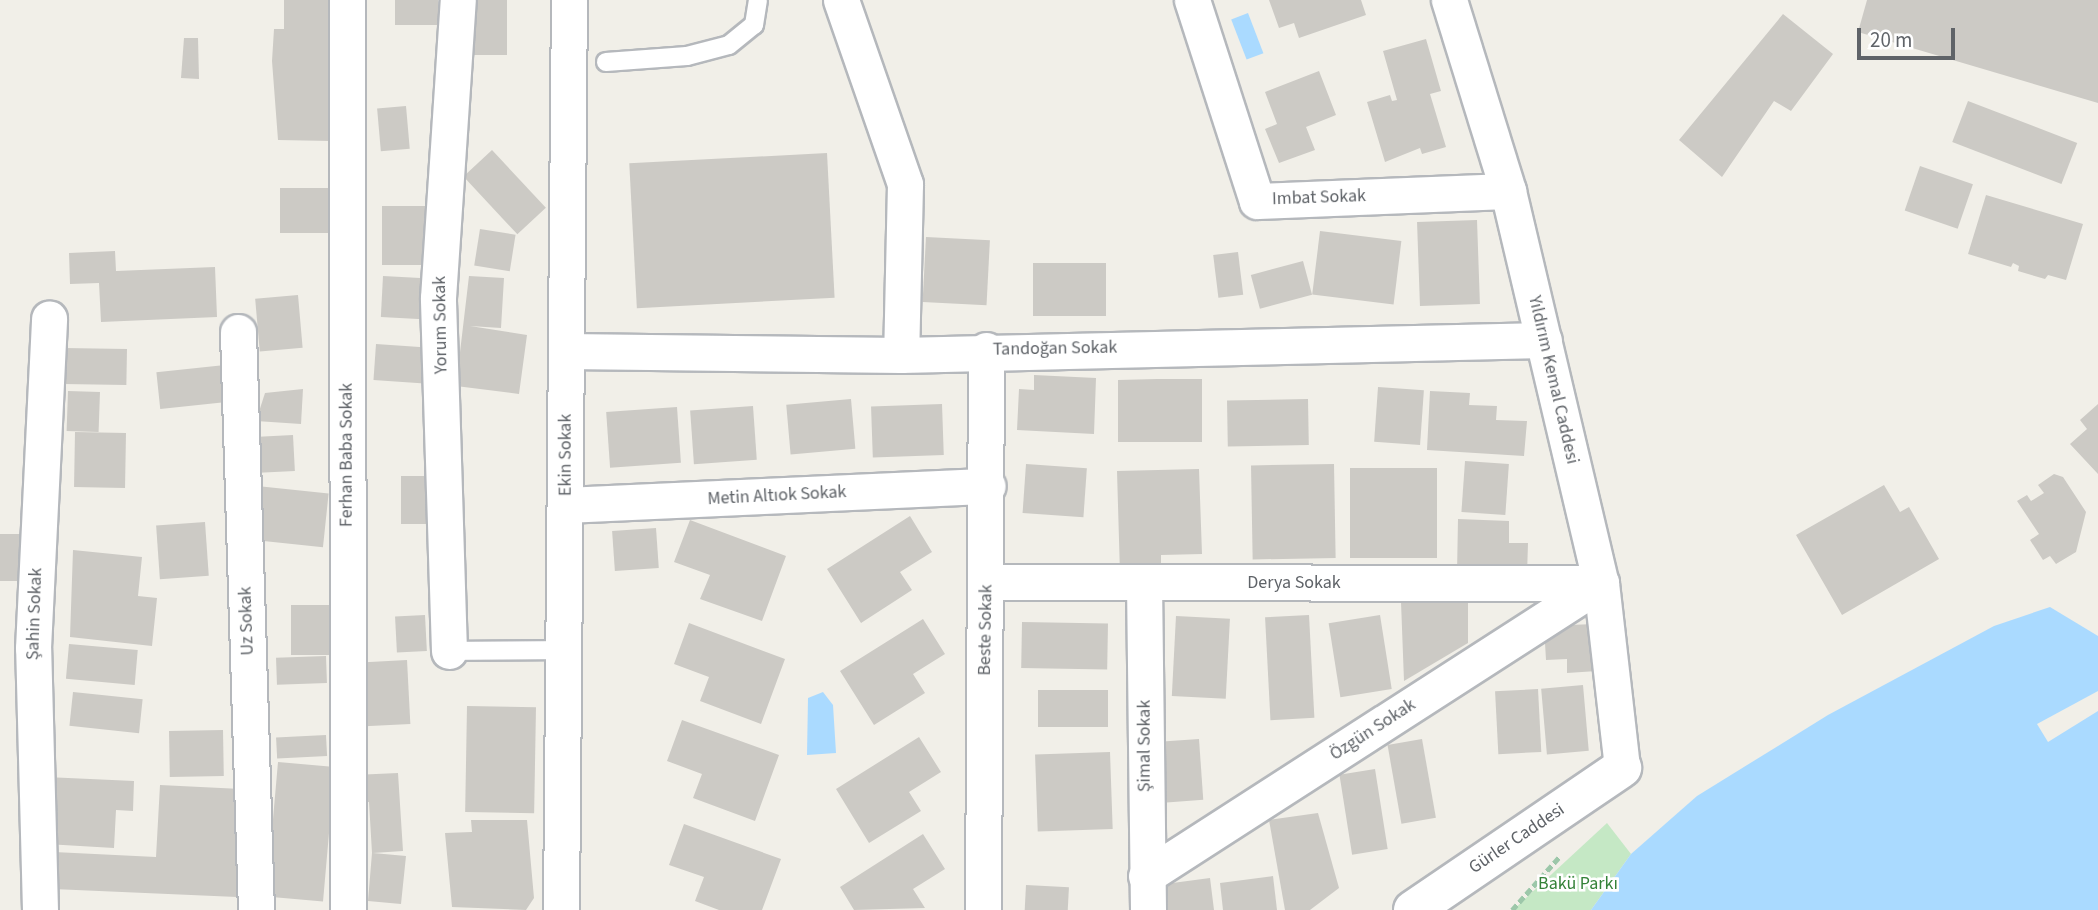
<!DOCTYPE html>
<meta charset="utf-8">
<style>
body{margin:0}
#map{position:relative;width:2098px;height:910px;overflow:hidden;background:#f1efe8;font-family:"Source Sans 3",sans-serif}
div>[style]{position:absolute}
.green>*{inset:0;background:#c5e8c5}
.water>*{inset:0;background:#aadaff;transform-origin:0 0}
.pier>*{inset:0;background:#f1efe8}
.building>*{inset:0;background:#cccac5;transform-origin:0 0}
.path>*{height:4.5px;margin-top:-2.25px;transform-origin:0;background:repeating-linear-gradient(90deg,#9cc7a9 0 7px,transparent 0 10.5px)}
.roads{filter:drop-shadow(2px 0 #b5b8bc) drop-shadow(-2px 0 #b5b8bc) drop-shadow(0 2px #b5b8bc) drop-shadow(0 -2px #b5b8bc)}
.lane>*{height:18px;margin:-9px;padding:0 9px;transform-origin:9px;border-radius:9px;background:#fff}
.street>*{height:35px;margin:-17.5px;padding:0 17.5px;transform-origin:17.5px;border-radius:17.5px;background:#fff}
.secondary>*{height:38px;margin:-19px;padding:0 19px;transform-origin:19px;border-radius:19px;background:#fff}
span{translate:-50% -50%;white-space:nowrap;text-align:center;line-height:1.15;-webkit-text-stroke:5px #fff;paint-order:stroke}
.street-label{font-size:18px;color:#5f6368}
.park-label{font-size:18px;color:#348238}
.scale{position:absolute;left:1857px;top:28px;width:98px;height:32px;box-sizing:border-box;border:4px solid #5f6368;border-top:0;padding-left:9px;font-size:21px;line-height:24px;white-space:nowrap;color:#5f6368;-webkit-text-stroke:5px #fff;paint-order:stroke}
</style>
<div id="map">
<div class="green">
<div style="clip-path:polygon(1607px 823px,1631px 854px,1591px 910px,1513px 910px)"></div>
</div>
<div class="water">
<div style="left:1248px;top:13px;width:43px;height:18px;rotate:69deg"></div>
<div style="clip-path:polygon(2050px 607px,2098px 636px,2098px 910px,1591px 910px,1631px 854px,1697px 796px,1828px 715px,1994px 626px)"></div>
<div style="clip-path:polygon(823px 692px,833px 705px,836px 753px,807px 755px,808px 698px)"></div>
</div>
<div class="pier">
<div style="clip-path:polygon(2098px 691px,2098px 711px,2048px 742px,2037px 724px)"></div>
</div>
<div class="building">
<div style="clip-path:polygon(284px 0,333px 0,331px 141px,278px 140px,272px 61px,274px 29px,284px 29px)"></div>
<div style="left:395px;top:0;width:43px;height:25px"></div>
<div style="left:472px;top:0;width:35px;height:55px"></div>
<div style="clip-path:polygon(1269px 0,1361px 0,1366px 15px,1299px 38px,1294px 23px,1279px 28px)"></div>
<div style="clip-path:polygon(1867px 0,2098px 0,2098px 103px,1858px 32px)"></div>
<div style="clip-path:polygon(1783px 14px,1833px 54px,1791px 111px,1774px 101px,1722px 177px,1679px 140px)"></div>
<div style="clip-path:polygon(184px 38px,198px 38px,199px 79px,181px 78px)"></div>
<div style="clip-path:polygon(1426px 39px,1441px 91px,1430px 94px,1446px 147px,1422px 154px,1420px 148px,1385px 162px,1367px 102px,1390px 95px,1392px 101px,1397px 100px,1383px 51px)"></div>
<div style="clip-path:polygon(1319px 71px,1336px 115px,1306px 127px,1315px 150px,1279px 163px,1265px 129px,1277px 124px,1265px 92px)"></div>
<div style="left:1968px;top:101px;width:117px;height:44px;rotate:21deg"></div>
<div style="left:406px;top:106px;width:43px;height:29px;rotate:85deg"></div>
<div style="left:492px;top:150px;width:79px;height:39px;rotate:47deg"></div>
<div style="left:827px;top:153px;width:145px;height:198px;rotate:87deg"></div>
<div style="left:1920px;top:166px;width:56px;height:47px;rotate:19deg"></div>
<div style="left:280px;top:188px;width:52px;height:45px"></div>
<div style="clip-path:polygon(1986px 195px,2083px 224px,2066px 280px,2048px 275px,2045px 279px,2018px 271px,2019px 266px,2013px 263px,2011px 267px,1968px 254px)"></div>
<div style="left:382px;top:206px;width:47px;height:59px"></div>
<div style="left:1477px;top:220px;width:84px;height:60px;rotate:88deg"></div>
<div style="left:480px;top:229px;width:36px;height:37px;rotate:9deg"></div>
<div style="left:1320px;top:231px;width:82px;height:64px;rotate:7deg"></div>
<div style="left:926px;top:237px;width:64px;height:65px;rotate:3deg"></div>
<div style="clip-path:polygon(115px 251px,116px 271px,215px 267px,217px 317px,101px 322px,99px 283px,70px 284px,69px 253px)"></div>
<div style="left:1238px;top:252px;width:43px;height:25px;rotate:83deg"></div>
<div style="left:1303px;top:261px;width:35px;height:54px;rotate:75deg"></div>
<div style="left:1033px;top:263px;width:73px;height:53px"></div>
<div style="left:383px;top:276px;width:42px;height:41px;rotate:3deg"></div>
<div style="clip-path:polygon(469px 276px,504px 278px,501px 328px,470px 326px,527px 335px,519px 394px,456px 386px)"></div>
<div style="left:298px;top:295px;width:53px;height:43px;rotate:85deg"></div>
<div style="left:376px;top:344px;width:51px;height:36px;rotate:4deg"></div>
<div style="left:64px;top:348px;width:63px;height:36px;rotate:1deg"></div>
<div style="left:225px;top:365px;width:37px;height:69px;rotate:84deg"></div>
<div style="clip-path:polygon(1034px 375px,1096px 378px,1094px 434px,1017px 430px,1019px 389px,1034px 390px)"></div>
<div style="clip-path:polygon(1157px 379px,1202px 379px,1202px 442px,1118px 442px,1118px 380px)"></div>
<div style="left:1378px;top:387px;width:46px;height:55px;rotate:4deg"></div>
<div style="clip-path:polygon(303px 389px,301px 424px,256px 421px,265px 393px)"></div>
<div style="left:68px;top:391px;width:32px;height:40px;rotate:2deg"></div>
<div style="clip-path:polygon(1430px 391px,1470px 393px,1469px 405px,1497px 406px,1496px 420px,1527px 421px,1524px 456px,1427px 450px)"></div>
<div style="left:851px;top:399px;width:50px;height:65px;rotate:85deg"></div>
<div style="left:1308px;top:399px;width:46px;height:81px;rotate:89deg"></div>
<div style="left:942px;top:404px;width:51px;height:71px;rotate:88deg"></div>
<div style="clip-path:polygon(2098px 404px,2098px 474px,2070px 444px,2087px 429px,2080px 420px)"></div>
<div style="left:753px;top:406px;width:54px;height:63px;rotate:86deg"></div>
<div style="left:677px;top:407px;width:56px;height:71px;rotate:86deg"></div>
<div style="left:75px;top:432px;width:51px;height:55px;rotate:1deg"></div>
<div style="left:293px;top:435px;width:36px;height:49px;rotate:87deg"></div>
<div style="left:1465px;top:461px;width:44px;height:51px;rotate:4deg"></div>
<div style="left:1026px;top:464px;width:61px;height:49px;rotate:4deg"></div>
<div style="left:1334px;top:464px;width:94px;height:83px;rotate:89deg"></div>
<div style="left:1350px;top:468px;width:87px;height:90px"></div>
<div style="clip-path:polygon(1199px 469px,1202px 554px,1161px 555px,1161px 572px,1120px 574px,1117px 471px)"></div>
<div style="clip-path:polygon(2054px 474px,2063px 477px,2086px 512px,2076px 552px,2056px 564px,2050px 556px,2043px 560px,2030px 540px,2039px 534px,2017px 501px,2027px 495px,2031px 501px,2044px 493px,2038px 485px)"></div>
<div style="left:401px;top:476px;width:31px;height:48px"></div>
<div style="clip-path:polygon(1884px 485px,1900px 512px,1909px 507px,1939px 559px,1842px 615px,1796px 535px)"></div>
<div style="left:257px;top:486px;width:72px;height:54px;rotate:6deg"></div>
<div style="clip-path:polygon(910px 516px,932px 552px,900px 572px,912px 590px,861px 623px,827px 569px)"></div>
<div style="clip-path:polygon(1458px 519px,1509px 521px,1509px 543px,1528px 543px,1527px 575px,1457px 573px)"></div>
<div style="clip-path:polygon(690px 520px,786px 556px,762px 621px,700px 599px,710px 575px,674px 562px)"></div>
<div style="left:205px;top:522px;width:54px;height:49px;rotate:86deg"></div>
<div style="left:656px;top:528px;width:40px;height:44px;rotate:86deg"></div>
<div style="left:0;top:534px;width:24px;height:47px"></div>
<div style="clip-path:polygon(73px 550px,142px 557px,138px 596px,157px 598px,152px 646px,70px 637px)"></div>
<div style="clip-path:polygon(1401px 602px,1468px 602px,1468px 643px,1404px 681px)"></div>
<div style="left:291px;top:605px;width:39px;height:50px"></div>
<div style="left:425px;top:615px;width:36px;height:30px;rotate:87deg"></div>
<div style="left:1309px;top:615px;width:103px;height:44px;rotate:87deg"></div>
<div style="left:1380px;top:615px;width:75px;height:52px;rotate:81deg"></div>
<div style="left:1176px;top:616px;width:54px;height:80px;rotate:3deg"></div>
<div style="clip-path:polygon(923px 619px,945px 654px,913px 674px,925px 693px,874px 725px,840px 671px)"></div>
<div style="left:1022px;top:622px;width:86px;height:46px;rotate:1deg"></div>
<div style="clip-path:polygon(689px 623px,785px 659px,761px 724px,700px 701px,709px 677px,674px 664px)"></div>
<div style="clip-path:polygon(1595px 624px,1597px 671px,1567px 673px,1567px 659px,1546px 660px,1544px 626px)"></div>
<div style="left:69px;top:644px;width:69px;height:35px;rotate:5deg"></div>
<div style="left:326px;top:656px;width:27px;height:50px;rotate:88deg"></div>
<div style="left:407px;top:660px;width:64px;height:56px;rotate:87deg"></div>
<div style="left:1583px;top:685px;width:66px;height:42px;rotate:85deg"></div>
<div style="left:1538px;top:689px;width:63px;height:43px;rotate:87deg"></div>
<div style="left:1038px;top:690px;width:70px;height:37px"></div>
<div style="left:73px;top:692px;width:70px;height:34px;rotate:6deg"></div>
<div style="left:467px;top:706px;width:69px;height:106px;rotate:1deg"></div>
<div style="clip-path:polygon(682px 720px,779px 755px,755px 821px,693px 798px,702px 774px,667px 761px)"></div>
<div style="left:223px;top:730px;width:46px;height:54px;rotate:89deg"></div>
<div style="left:326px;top:735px;width:21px;height:50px;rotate:87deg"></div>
<div style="clip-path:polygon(919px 737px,941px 772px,909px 792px,921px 811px,869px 843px,836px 789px)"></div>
<div style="left:1199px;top:739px;width:61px;height:40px;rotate:86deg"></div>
<div style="left:1422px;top:739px;width:80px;height:35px;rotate:80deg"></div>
<div style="left:1110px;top:752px;width:77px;height:75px;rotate:88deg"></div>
<div style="left:278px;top:762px;width:57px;height:135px;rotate:5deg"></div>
<div style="left:1375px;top:769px;width:81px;height:36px;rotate:81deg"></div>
<div style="clip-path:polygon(398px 773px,403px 851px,373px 853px,406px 856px,401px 904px,368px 901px,372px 853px,369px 802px,356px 803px,354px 775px)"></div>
<div style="clip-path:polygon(46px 777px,134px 781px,133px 811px,116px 810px,114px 848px,46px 844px)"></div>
<div style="clip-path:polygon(160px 785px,241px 789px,237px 897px,53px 889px,54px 852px,156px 857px)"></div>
<div style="clip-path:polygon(1318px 813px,1339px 888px,1310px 910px,1285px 910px,1269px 820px)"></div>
<div style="clip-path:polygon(471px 820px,527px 820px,534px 898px,526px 910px,452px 907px,445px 833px,472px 832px)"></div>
<div style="clip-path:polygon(684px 824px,781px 859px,762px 910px,719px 910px,695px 901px,704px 877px,669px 865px)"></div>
<div style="clip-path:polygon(923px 834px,945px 869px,913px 889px,925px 908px,854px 910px,840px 887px)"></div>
<div style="clip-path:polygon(1273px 876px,1277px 910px,1223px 910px,1220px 883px)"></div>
<div style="clip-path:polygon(1210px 878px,1214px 910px,1168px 910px,1165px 884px)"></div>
<div style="left:1026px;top:885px;width:43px;height:25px;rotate:3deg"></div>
</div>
<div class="path">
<div style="left:1512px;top:910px;width:72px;rotate:-48.4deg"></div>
</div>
<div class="roads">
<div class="lane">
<div style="left:606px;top:62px;width:81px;rotate:-4.2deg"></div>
<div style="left:687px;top:56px;width:43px;rotate:-14.7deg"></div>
<div style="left:729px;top:45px;width:32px;rotate:-39deg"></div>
<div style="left:754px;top:25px;width:25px;rotate:-81deg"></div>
<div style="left:449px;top:651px;width:114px;rotate:-0.5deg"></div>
</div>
<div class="street">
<div style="left:347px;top:0;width:910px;rotate:89.94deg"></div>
<div style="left:841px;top:0;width:195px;rotate:70.8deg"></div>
<div style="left:905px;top:184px;width:171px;rotate:91.3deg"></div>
<div style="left:1192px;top:0;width:211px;rotate:72.1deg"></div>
<div style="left:1257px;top:201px;width:251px;rotate:-2.3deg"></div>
<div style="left:1449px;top:0;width:200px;rotate:72.8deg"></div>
<div style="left:1508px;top:191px;width:403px;rotate:76.7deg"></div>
<div style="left:1601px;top:583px;width:186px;rotate:83.5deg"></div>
<div style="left:238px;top:332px;width:578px;rotate:88.22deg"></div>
<div style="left:566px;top:351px;width:335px;rotate:0.7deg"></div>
<div style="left:901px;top:355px;width:643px;rotate:-1.34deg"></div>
<div style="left:566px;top:505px;width:422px;rotate:-2.6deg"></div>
<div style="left:987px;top:582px;width:614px;rotate:0.09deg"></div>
<div style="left:1144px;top:582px;width:328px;rotate:89.3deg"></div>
<div style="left:449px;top:651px;width:353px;rotate:-91.8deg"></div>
<div style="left:438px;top:298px;width:299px;rotate:-86.2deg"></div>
<div style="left:1146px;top:876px;width:541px;rotate:-32.78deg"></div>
<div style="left:40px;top:910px;width:262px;rotate:-91.5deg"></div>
<div style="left:33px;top:648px;width:330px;rotate:-87.2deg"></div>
<div style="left:561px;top:910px;width:910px;rotate:-89.5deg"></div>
<div style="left:983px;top:910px;width:560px;rotate:-89.69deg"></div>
</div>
<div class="secondary">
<div style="left:1413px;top:910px;width:253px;rotate:-34.2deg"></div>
</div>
</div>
<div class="street-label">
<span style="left:1319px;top:198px;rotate:-2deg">Imbat Sokak</span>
<span style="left:441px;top:325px;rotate:-91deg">Yorum Sokak</span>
<span style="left:1055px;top:349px;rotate:-1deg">Tandoğan Sokak</span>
<span style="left:1553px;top:380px;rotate:77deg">Yıldırım Kemal Caddesi</span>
<span style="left:347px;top:455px;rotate:-90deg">Ferhan Baba Sokak</span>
<span style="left:566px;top:455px;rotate:-90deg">Ekin Sokak</span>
<span style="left:777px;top:496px;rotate:-3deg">Metin Altıok Sokak</span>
<span style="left:1294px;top:583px">Derya Sokak</span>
<span style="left:35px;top:614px;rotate:-88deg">Şahin Sokak</span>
<span style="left:247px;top:621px;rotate:-92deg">Uz Sokak</span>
<span style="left:986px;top:630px;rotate:-89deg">Beste Sokak</span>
<span style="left:1373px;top:730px;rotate:-33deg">Özgün Sokak</span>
<span style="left:1145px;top:746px;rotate:-90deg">Şimal Sokak</span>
<span style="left:1517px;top:839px;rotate:-34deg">Gürler Caddesi</span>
</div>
<div class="park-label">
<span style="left:1578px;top:884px">Bakü Parkı</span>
</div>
<div class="scale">20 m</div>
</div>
